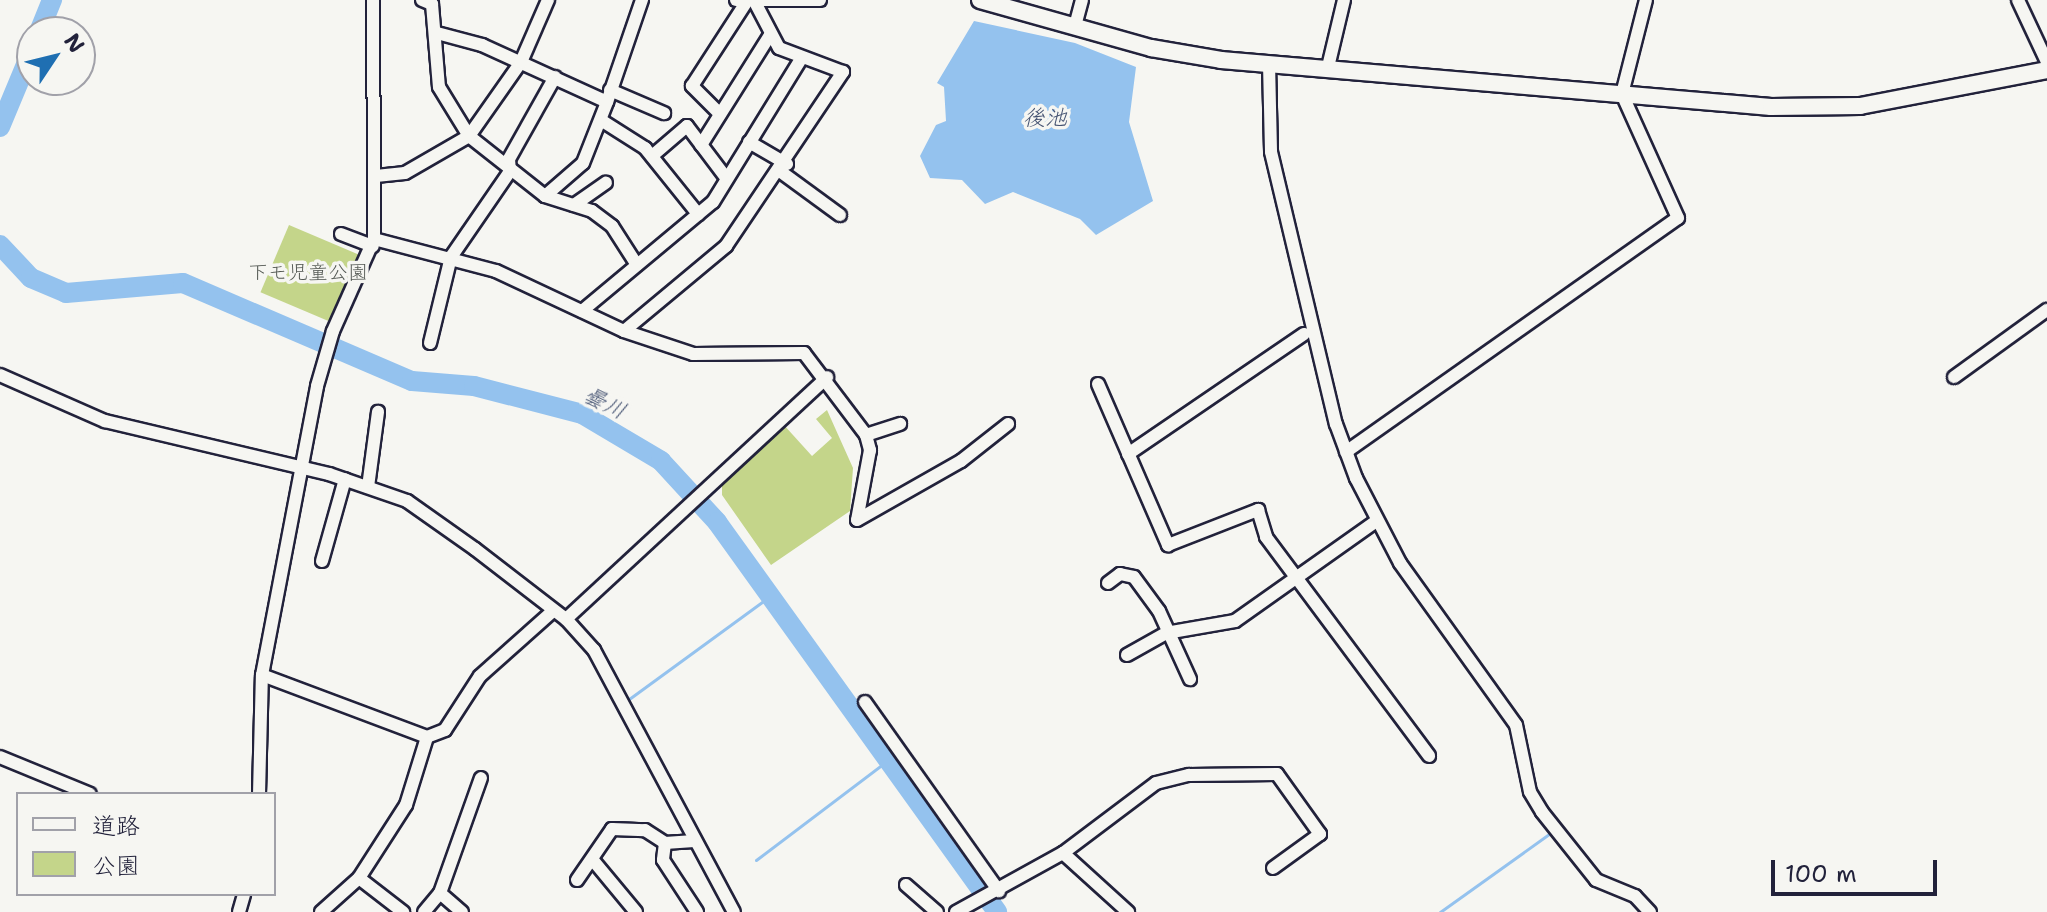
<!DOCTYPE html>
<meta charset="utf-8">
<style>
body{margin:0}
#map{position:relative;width:2047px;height:912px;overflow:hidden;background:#f6f6f2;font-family:"Shantell Sans","Klee One",sans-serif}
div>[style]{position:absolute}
.green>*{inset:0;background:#c4d58a;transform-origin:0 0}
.water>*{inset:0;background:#94c2ee}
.stream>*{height:3px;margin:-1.5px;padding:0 1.5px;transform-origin:1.5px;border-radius:1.5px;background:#94c2ee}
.river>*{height:20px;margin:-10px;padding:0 10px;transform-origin:10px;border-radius:10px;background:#94c2ee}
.roads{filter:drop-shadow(2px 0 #22223b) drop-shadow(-2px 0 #22223b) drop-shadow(0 2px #22223b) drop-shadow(0 -2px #22223b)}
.street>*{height:12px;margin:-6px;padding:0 6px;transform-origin:6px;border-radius:6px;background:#f6f6f2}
.secondary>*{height:16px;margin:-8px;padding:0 8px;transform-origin:8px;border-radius:8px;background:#f6f6f2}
span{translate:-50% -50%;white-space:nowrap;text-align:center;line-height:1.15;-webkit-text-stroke:7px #f6f6f2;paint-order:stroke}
.park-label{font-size:20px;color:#535853}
.water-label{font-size:22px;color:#445271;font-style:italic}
.legend{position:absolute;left:16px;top:792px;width:260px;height:104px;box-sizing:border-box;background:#f6f6f2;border:2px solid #a1a1a9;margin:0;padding:10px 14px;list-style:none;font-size:24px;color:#22223b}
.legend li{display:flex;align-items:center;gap:16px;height:40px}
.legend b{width:40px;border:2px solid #a1a1a9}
.north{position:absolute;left:16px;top:16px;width:80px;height:80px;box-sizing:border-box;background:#f6f6f2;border:2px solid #a1a1a9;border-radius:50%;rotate:55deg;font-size:22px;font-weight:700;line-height:32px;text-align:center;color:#22223b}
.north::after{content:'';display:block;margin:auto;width:28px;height:36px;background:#1f6fb2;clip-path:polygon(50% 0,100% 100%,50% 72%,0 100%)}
.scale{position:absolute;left:1771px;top:860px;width:166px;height:36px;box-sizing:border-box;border:4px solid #22223b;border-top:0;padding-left:10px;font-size:24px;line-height:28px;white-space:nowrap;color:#22223b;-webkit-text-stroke:6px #f6f6f2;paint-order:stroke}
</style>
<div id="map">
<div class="green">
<div style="left:289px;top:225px;width:84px;height:73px;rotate:23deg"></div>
<div style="clip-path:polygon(827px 410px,853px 468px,850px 511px,771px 565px,722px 495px,722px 481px,783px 424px,812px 456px,832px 438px,816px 419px)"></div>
</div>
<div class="water">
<div style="clip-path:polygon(974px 21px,1075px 43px,1136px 67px,1129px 122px,1153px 201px,1096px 235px,1080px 219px,1013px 192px,985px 204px,962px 180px,930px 178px,920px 156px,936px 125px,946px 121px,944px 87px,937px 83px)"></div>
</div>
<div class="stream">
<div style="left:629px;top:699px;width:175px;rotate:-36.1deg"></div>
<div style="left:756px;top:860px;width:164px;rotate:-37.1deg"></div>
<div style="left:1440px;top:912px;width:134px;rotate:-35.6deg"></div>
</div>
<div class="river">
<div style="left:39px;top:32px;width:35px;rotate:-68deg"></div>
<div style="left:0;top:127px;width:83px;rotate:-67.4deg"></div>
<div style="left:0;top:245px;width:45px;rotate:46.8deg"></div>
<div style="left:31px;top:278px;width:38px;rotate:23deg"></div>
<div style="left:66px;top:293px;width:117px;rotate:-4.9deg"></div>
<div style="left:183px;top:283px;width:249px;rotate:23.2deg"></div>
<div style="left:412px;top:381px;width:62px;rotate:4.6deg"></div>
<div style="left:474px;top:386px;width:112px;rotate:14.5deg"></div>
<div style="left:582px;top:414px;width:92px;rotate:30.7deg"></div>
<div style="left:661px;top:461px;width:83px;rotate:47.4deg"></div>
<div style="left:717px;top:522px;width:480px;rotate:54.3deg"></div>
</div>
<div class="roads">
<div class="street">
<div style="left:422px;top:0;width:11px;rotate:22deg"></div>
<div style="left:432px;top:4px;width:83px;rotate:85.2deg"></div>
<div style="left:439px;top:87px;width:57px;rotate:58.5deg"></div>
<div style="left:469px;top:136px;width:97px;rotate:38.3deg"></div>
<div style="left:545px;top:196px;width:49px;rotate:17.7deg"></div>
<div style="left:592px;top:211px;width:25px;rotate:37deg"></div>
<div style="left:612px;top:226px;width:46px;rotate:57.3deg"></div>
<div style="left:736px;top:0;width:84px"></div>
<div style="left:2018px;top:0;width:68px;rotate:64.9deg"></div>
<div style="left:1075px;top:26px;width:27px;rotate:-75deg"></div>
<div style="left:437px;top:33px;width:47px;rotate:14.9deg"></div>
<div style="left:482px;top:45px;width:137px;rotate:24.5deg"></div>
<div style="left:607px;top:102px;width:108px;rotate:-71.1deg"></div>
<div style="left:1269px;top:63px;width:89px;rotate:88.7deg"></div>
<div style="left:1271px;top:152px;width:280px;rotate:76.6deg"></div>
<div style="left:1336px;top:424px;width:58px;rotate:69.7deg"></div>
<div style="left:1356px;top:478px;width:96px;rotate:62.6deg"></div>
<div style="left:1400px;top:563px;width:199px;rotate:54.4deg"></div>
<div style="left:1516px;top:725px;width:68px;rotate:78.2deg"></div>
<div style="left:1530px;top:792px;width:23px;rotate:59deg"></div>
<div style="left:1542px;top:812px;width:87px;rotate:51.5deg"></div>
<div style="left:1596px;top:880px;width:42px;rotate:22.3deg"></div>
<div style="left:1635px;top:896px;width:22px;rotate:47deg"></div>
<div style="left:1328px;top:67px;width:69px;rotate:-76.6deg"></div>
<div style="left:610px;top:90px;width:59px;rotate:23.1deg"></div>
<div style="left:720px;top:114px;width:40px;rotate:-135deg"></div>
<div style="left:692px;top:86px;width:101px;rotate:-57.1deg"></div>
<div style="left:604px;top:122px;width:49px;rotate:32.4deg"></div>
<div style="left:645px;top:148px;width:85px;rotate:51.2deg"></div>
<div style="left:749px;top:142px;width:44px;rotate:30.1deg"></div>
<div style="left:701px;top:145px;width:130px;rotate:-57.9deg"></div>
<div style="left:652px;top:156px;width:46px;rotate:-40.6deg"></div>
<div style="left:687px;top:126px;width:66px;rotate:53deg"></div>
<div style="left:781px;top:172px;width:73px;rotate:36.1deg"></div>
<div style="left:376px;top:176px;width:29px;rotate:-6deg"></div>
<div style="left:405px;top:173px;width:74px;rotate:-30deg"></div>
<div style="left:469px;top:136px;width:90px;rotate:-54.9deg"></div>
<div style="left:521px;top:62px;width:68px;rotate:-66.5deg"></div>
<div style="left:545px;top:196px;width:50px;rotate:-41deg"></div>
<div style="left:583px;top:163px;width:66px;rotate:-68.5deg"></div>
<div style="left:574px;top:205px;width:39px;rotate:-35deg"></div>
<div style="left:341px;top:234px;width:34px;rotate:21deg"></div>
<div style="left:374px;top:239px;width:126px;rotate:14.7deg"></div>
<div style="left:496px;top:271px;width:141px;rotate:25.1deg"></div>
<div style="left:624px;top:331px;width:73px;rotate:18.4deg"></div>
<div style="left:693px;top:354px;width:111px;rotate:-0.5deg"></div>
<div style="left:804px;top:353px;width:103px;rotate:52.9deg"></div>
<div style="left:866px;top:435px;width:16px;rotate:75deg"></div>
<div style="left:870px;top:450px;width:71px;rotate:100.5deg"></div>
<div style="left:857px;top:520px;width:120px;rotate:-29.6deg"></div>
<div style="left:961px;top:461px;width:60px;rotate:-38.2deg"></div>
<div style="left:582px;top:311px;width:170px;rotate:-39.8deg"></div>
<div style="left:713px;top:202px;width:168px;rotate:-58.4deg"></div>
<div style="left:624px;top:331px;width:133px;rotate:-39.8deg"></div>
<div style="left:726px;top:246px;width:210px;rotate:-56.1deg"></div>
<div style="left:843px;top:72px;width:68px;rotate:-159.4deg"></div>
<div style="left:779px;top:48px;width:52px;rotate:-117.6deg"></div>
<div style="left:430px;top:343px;width:89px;rotate:-76.3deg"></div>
<div style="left:451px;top:257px;width:104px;rotate:-55.5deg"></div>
<div style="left:510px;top:171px;width:12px;rotate:-95deg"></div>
<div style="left:509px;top:159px;width:94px;rotate:-60.7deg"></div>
<div style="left:0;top:375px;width:115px;rotate:23.7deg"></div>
<div style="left:105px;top:421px;width:230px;rotate:13.3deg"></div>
<div style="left:329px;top:474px;width:83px;rotate:19.1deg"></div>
<div style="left:407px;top:501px;width:83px;rotate:35.2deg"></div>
<div style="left:475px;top:549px;width:115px;rotate:37.6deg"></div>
<div style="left:566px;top:619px;width:42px;rotate:47.9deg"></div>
<div style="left:594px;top:650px;width:297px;rotate:61.9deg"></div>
<div style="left:1954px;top:377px;width:115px;rotate:-35.8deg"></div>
<div style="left:1098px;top:384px;width:176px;rotate:66.5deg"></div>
<div style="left:1168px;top:545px;width:97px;rotate:-21.3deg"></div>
<div style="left:1258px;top:510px;width:28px;rotate:73deg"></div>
<div style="left:1266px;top:537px;width:273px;rotate:53.3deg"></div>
<div style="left:866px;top:435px;width:36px;rotate:-18deg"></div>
<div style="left:1346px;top:452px;width:406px;rotate:-35.2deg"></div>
<div style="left:1678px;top:218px;width:136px;rotate:-114.3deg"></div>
<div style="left:1622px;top:94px;width:97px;rotate:-75.7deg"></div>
<div style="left:1128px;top:454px;width:213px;rotate:-34.3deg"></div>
<div style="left:368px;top:487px;width:76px;rotate:-82.4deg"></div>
<div style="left:322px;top:561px;width:85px;rotate:-74.3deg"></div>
<div style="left:1108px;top:583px;width:15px;rotate:-37deg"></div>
<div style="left:1120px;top:574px;width:14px;rotate:12deg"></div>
<div style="left:1134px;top:577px;width:42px;rotate:53.7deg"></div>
<div style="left:1159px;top:611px;width:75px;rotate:65.5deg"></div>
<div style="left:566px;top:619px;width:356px;rotate:-42.8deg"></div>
<div style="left:1127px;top:655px;width:45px;rotate:-29.4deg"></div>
<div style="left:1166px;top:633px;width:70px;rotate:-9.9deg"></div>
<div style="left:1235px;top:621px;width:173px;rotate:-35.3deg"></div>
<div style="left:262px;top:675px;width:176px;rotate:20.6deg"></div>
<div style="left:865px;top:702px;width:232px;rotate:54.7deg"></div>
<div style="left:0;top:757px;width:97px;rotate:22.3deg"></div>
<div style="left:259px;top:794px;width:119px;rotate:-88.6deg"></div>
<div style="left:262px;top:675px;width:294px;rotate:-79.2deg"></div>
<div style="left:317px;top:386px;width:57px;rotate:-73.8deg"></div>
<div style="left:333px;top:331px;width:101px;rotate:-66deg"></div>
<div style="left:374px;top:239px;width:239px;rotate:-90.2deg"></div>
<div style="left:665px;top:843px;width:17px;rotate:97deg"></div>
<div style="left:663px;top:860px;width:62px;rotate:56.8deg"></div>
<div style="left:1063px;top:853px;width:88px;rotate:42.2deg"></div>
<div style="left:592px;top:859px;width:69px;rotate:50.3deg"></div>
<div style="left:359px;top:878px;width:56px;rotate:37.7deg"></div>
<div style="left:577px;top:880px;width:62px;rotate:-55.5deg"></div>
<div style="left:612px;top:829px;width:33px;rotate:2deg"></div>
<div style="left:645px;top:830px;width:24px;rotate:33deg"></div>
<div style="left:665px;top:843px;width:29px;rotate:-4deg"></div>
<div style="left:906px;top:885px;width:41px;rotate:41.1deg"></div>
<div style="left:440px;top:893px;width:29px;rotate:41deg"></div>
<div style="left:239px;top:912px;width:19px;rotate:-74deg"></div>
<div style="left:321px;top:912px;width:51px;rotate:-41.8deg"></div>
<div style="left:359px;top:878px;width:87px;rotate:-57.2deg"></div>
<div style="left:406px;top:805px;width:71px;rotate:-72.8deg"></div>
<div style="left:427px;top:737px;width:19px;rotate:-21deg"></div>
<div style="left:445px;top:730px;width:64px;rotate:-57.1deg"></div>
<div style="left:480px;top:676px;width:98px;rotate:-41.7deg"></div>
<div style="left:424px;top:912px;width:25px;rotate:-50deg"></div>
<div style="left:440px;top:893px;width:122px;rotate:-70.4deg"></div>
<div style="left:956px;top:912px;width:122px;rotate:-28.9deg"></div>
<div style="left:1063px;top:853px;width:116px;rotate:-37deg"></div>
<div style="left:1156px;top:783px;width:34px;rotate:-14deg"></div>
<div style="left:1189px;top:775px;width:88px;rotate:-0.7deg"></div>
<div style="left:1277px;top:774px;width:74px;rotate:54.4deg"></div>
<div style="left:1320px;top:834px;width:58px;rotate:144.1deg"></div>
</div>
<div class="secondary">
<div style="left:980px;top:0;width:178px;rotate:15.7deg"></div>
<div style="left:1151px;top:48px;width:71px;rotate:9.7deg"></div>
<div style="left:1221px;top:60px;width:552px;rotate:4.88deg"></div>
<div style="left:1771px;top:107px;width:89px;rotate:-0.6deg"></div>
<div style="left:1860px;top:106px;width:190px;rotate:-10.9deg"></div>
</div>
</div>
<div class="park-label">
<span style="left:308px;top:272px">下モ児童公園</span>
</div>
<div class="water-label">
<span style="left:1045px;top:118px">後池</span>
<span style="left:605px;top:403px;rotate:26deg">曇川</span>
</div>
<ul class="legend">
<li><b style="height:10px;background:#f6f6f2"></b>道路</li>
<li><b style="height:22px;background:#c4d58a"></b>公園</li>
</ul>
<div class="north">N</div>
<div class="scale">100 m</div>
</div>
